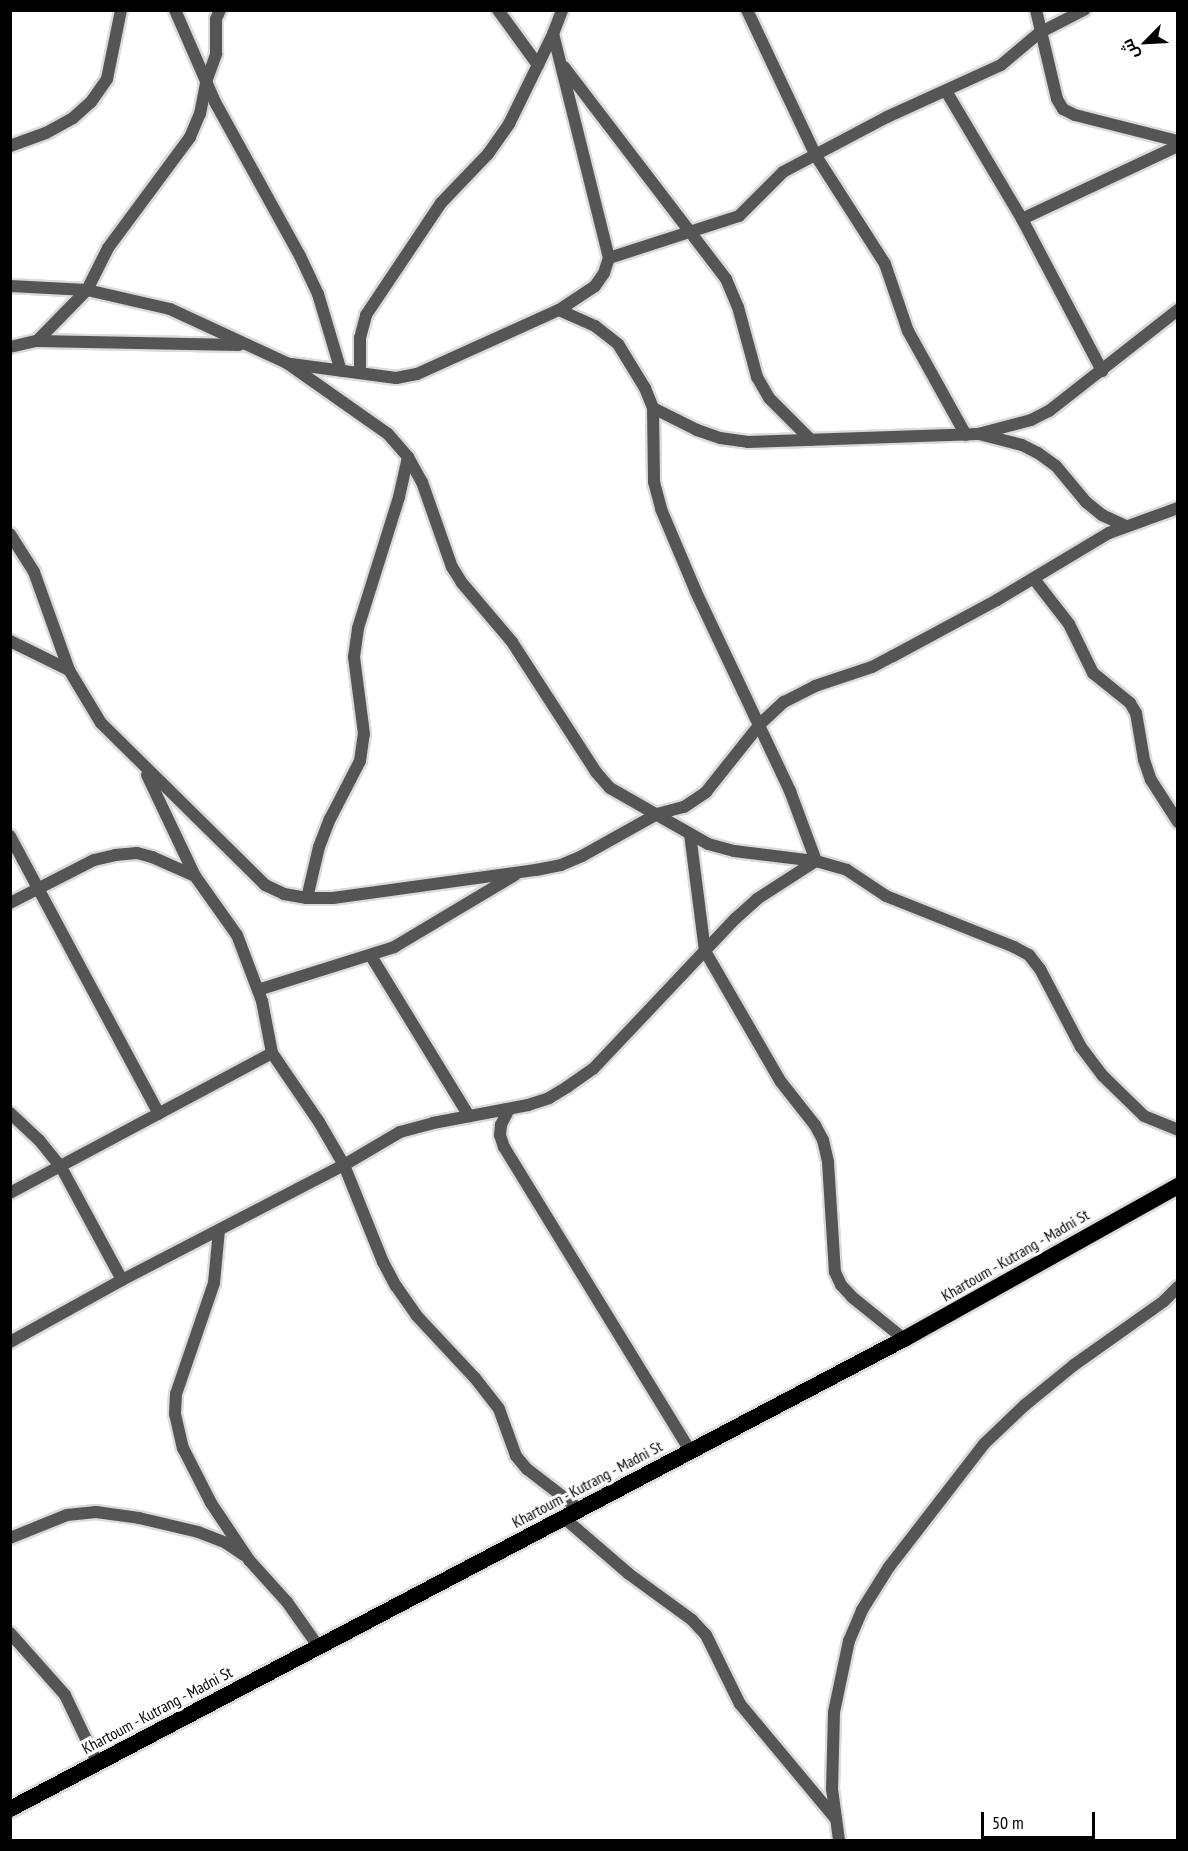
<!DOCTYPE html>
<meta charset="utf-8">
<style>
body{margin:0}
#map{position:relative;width:1188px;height:1851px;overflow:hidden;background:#fff;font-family:"PT Sans Narrow",Cairo,sans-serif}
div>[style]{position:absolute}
.roads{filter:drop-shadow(2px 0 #dbdbdb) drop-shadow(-2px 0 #dbdbdb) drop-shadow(0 2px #dbdbdb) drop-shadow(0 -2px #dbdbdb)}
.minor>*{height:12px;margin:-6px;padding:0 6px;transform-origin:6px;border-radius:6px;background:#555}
.trunk>*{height:16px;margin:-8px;padding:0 8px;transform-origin:8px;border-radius:8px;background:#000}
span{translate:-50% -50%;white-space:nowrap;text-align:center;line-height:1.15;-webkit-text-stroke:6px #fff;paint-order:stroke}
.street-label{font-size:16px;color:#000}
.frame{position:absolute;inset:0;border:12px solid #000;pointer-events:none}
.north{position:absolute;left:1116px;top:12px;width:60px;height:60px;-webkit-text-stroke:4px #fff;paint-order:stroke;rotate:246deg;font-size:16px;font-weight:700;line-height:24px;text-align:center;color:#000}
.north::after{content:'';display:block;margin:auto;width:21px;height:27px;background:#000;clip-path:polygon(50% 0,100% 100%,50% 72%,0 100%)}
.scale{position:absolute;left:981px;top:1812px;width:114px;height:27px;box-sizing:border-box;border:3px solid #000;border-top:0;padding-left:8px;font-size:18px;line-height:21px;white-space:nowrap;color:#000;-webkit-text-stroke:4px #fff;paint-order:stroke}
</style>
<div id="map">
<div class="roads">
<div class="minor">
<div style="left:175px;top:10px;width:100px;rotate:66.5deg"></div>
<div style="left:215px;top:102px;width:176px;rotate:61.1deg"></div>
<div style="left:300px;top:256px;width:42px;rotate:64.7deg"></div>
<div style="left:318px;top:294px;width:80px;rotate:73.4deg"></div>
<div style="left:498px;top:10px;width:68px;rotate:54deg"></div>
<div style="left:747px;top:10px;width:161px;rotate:64.7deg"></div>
<div style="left:816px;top:156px;width:128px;rotate:57.4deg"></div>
<div style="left:885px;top:264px;width:71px;rotate:71.1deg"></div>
<div style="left:908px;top:331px;width:119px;rotate:60.9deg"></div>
<div style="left:1036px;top:10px;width:91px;rotate:76.7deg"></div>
<div style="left:1057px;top:99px;width:12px;rotate:59deg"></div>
<div style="left:1063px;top:109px;width:13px;rotate:27deg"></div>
<div style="left:1075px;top:115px;width:106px;rotate:14.2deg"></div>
<div style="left:564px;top:67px;width:267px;rotate:52.6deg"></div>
<div style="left:726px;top:279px;width:30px;rotate:67deg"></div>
<div style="left:738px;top:307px;width:73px;rotate:74.8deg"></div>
<div style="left:757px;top:377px;width:24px;rotate:60deg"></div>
<div style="left:769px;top:398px;width:59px;rotate:45deg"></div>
<div style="left:946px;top:91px;width:149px;rotate:59.3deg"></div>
<div style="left:1022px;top:219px;width:172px;rotate:62.2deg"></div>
<div style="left:10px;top:146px;width:38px;rotate:-20deg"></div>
<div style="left:46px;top:133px;width:31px;rotate:-29deg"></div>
<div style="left:73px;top:118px;width:24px;rotate:-42deg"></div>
<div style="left:91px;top:102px;width:28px;rotate:-55deg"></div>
<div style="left:107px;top:79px;width:70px;rotate:-78.5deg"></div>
<div style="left:1022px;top:219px;width:172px;rotate:-25.1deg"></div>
<div style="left:609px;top:258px;width:137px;rotate:-17.9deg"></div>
<div style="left:739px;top:216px;width:62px;rotate:-45deg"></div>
<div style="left:783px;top:172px;width:118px;rotate:-27.9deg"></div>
<div style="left:887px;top:117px;width:125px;rotate:-24.5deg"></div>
<div style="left:1001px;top:65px;width:50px;rotate:-40.1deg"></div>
<div style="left:1039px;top:33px;width:51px;rotate:-27.1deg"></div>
<div style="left:10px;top:286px;width:77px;rotate:3deg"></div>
<div style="left:87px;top:290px;width:85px;rotate:12.9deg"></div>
<div style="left:170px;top:309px;width:129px;rotate:24.8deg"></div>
<div style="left:287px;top:363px;width:123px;rotate:35.1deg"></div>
<div style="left:388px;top:434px;width:30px;rotate:49deg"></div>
<div style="left:408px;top:457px;width:29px;rotate:61deg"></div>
<div style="left:422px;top:482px;width:90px;rotate:70.6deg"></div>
<div style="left:452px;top:567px;width:19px;rotate:58deg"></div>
<div style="left:462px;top:583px;width:77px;rotate:49.7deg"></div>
<div style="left:512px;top:642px;width:155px;rotate:57.1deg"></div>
<div style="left:596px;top:772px;width:21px;rotate:49deg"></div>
<div style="left:610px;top:788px;width:113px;rotate:29.7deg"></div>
<div style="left:708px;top:844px;width:27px;rotate:15deg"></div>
<div style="left:734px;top:851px;width:83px;rotate:7deg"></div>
<div style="left:816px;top:861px;width:32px;rotate:16deg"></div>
<div style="left:847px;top:870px;width:47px;rotate:33.7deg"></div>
<div style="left:886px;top:896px;width:138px;rotate:21.7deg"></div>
<div style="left:1014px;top:947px;width:17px;rotate:28deg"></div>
<div style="left:1029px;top:955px;width:18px;rotate:52deg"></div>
<div style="left:1040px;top:969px;width:88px;rotate:62.3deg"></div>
<div style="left:1081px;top:1047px;width:36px;rotate:53deg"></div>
<div style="left:1103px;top:1076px;width:57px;rotate:44.3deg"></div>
<div style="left:1144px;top:1116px;width:37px;rotate:22deg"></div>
<div style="left:559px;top:310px;width:39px;rotate:24deg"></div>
<div style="left:595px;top:326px;width:29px;rotate:38deg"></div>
<div style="left:618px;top:344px;width:52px;rotate:58.5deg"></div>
<div style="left:645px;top:388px;width:22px;rotate:68deg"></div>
<div style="left:653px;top:408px;width:74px;rotate:89.2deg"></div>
<div style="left:654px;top:482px;width:28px;rotate:75deg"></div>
<div style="left:661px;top:509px;width:90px;rotate:67.1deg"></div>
<div style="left:696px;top:592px;width:220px;rotate:64.7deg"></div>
<div style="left:790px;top:791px;width:75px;rotate:69.6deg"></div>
<div style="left:37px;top:341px;width:71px;rotate:-45.6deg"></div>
<div style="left:87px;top:290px;width:47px;rotate:-63.4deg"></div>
<div style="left:108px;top:248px;width:138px;rotate:-53.5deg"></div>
<div style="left:190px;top:137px;width:25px;rotate:-67deg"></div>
<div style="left:200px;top:114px;width:33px;rotate:-79deg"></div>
<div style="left:206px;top:82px;width:30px;rotate:-70deg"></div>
<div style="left:216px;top:54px;width:35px;rotate:-90deg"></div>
<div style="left:216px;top:19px;width:10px;rotate:-66deg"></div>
<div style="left:10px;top:347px;width:28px;rotate:-13deg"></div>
<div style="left:37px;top:341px;width:202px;rotate:1.1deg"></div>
<div style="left:291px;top:364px;width:106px;rotate:7.6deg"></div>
<div style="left:396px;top:378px;width:21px;rotate:-11deg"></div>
<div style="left:417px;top:374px;width:156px;rotate:-24.3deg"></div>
<div style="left:559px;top:310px;width:43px;rotate:-33.7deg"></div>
<div style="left:595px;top:286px;width:16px;rotate:-55deg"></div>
<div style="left:604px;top:273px;width:16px;rotate:-72deg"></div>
<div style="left:609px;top:258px;width:231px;rotate:-104deg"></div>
<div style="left:360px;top:373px;width:35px;rotate:-90deg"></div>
<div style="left:360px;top:338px;width:24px;rotate:-75deg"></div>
<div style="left:366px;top:315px;width:135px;rotate:-56.2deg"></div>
<div style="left:441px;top:203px;width:68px;rotate:-46.2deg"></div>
<div style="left:488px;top:154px;width:37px;rotate:-55deg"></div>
<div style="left:509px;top:124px;width:100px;rotate:-63.9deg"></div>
<div style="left:553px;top:34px;width:26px;rotate:-69deg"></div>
<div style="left:653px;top:408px;width:49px;rotate:26.6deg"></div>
<div style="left:697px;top:430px;width:24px;rotate:19deg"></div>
<div style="left:720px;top:438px;width:28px;rotate:8deg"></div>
<div style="left:748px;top:442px;width:230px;rotate:-2deg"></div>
<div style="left:978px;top:434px;width:55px;rotate:-14.8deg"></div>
<div style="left:1031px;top:420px;width:20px;rotate:-27deg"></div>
<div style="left:1049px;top:411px;width:164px;rotate:-38.1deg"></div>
<div style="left:979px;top:434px;width:44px;rotate:14.3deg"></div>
<div style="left:1022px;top:445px;width:18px;rotate:27deg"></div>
<div style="left:1038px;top:453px;width:22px;rotate:36deg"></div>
<div style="left:1056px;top:466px;width:47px;rotate:50.2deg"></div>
<div style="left:1086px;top:502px;width:21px;rotate:39deg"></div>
<div style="left:1102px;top:515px;width:26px;rotate:25deg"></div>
<div style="left:10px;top:534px;width:45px;rotate:57.7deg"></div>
<div style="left:34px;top:572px;width:104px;rotate:70.3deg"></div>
<div style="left:69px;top:670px;width:62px;rotate:58.9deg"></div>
<div style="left:101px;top:723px;width:231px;rotate:44.6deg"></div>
<div style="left:265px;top:885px;width:21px;rotate:25deg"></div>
<div style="left:284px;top:894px;width:23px;rotate:10deg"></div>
<div style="left:307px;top:898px;width:26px"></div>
<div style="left:333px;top:898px;width:205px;rotate:-7.9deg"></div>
<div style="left:536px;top:870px;width:25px;rotate:-11deg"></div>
<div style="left:561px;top:865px;width:23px;rotate:-23deg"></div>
<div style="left:582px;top:856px;width:86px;rotate:-29.2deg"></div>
<div style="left:657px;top:814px;width:28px;rotate:-15deg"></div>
<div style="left:684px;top:807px;width:27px;rotate:-34deg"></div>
<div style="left:706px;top:792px;width:87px;rotate:-51.5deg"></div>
<div style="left:760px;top:724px;width:33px;rotate:-43deg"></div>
<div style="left:784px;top:702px;width:35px;rotate:-27deg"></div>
<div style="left:815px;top:686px;width:60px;rotate:-18.4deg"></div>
<div style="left:872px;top:667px;width:24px;rotate:-28deg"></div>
<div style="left:893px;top:656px;width:118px;rotate:-28.3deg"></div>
<div style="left:997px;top:600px;width:131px;rotate:-30.9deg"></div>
<div style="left:1109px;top:533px;width:73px;rotate:-19.9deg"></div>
<div style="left:1034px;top:579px;width:57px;rotate:52.1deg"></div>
<div style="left:1069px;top:624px;width:55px;rotate:63.9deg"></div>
<div style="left:1093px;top:673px;width:48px;rotate:39deg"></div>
<div style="left:1130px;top:703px;width:12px;rotate:59deg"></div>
<div style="left:1136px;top:713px;width:48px;rotate:80.3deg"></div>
<div style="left:1144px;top:760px;width:21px;rotate:71deg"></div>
<div style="left:1151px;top:780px;width:50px;rotate:57.3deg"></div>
<div style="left:10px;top:641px;width:66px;rotate:26.2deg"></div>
<div style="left:147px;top:775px;width:112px;rotate:64.6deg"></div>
<div style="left:195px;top:876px;width:72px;rotate:54.6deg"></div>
<div style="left:237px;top:935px;width:71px;rotate:69.3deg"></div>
<div style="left:262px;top:1001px;width:53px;rotate:79.1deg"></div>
<div style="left:272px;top:1053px;width:83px;rotate:55.7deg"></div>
<div style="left:319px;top:1122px;width:50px;rotate:59.8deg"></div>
<div style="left:344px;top:1165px;width:105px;rotate:68.1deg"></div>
<div style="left:383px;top:1262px;width:27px;rotate:62deg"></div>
<div style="left:396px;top:1286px;width:35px;rotate:55deg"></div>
<div style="left:416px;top:1315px;width:86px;rotate:46.9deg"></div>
<div style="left:475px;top:1378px;width:39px;rotate:52deg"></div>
<div style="left:499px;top:1409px;width:50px;rotate:70.1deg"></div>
<div style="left:516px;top:1456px;width:17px;rotate:50deg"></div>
<div style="left:527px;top:1469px;width:66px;rotate:37.6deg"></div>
<div style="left:690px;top:834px;width:118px;rotate:82.7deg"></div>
<div style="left:705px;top:951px;width:151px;rotate:59.9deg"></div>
<div style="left:781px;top:1082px;width:55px;rotate:51.7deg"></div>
<div style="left:815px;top:1125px;width:17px;rotate:62deg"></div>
<div style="left:823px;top:1140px;width:23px;rotate:77deg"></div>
<div style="left:828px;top:1162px;width:110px;rotate:86.4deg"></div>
<div style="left:835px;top:1272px;width:14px;rotate:65deg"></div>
<div style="left:841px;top:1285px;width:16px;rotate:47deg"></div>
<div style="left:852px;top:1297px;width:67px;rotate:38.9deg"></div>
<div style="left:10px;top:836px;width:315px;rotate:61.8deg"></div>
<div style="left:307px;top:898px;width:52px;rotate:-76.8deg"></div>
<div style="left:319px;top:847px;width:30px;rotate:-69deg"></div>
<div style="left:330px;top:819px;width:65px;rotate:-62.7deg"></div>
<div style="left:360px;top:761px;width:27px;rotate:-82deg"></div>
<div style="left:364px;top:734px;width:78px;rotate:-97.4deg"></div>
<div style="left:354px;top:657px;width:29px;rotate:-82deg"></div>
<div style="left:358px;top:628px;width:137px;rotate:-72.6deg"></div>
<div style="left:399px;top:497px;width:41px;rotate:-77.3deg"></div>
<div style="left:10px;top:903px;width:94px;rotate:-27.1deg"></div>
<div style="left:94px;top:860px;width:22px;rotate:-13deg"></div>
<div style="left:115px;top:855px;width:22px;rotate:-5deg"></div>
<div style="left:137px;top:853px;width:16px;rotate:15deg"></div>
<div style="left:152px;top:857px;width:47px;rotate:23.8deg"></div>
<div style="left:371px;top:956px;width:188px;rotate:58.5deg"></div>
<div style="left:258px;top:990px;width:143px;rotate:-17.5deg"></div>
<div style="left:394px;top:947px;width:141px;rotate:-30.8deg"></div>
<div style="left:509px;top:1109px;width:18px;rotate:117deg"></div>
<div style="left:501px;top:1125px;width:10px;rotate:96deg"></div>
<div style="left:500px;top:1135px;width:13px;rotate:72deg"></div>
<div style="left:504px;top:1147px;width:356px;rotate:58.5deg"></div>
<div style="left:10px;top:1113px;width:40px;rotate:43deg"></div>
<div style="left:39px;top:1140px;width:35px;rotate:51deg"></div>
<div style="left:61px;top:1167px;width:128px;rotate:61.6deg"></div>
<div style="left:10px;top:1193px;width:297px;rotate:-28.1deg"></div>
<div style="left:219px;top:1230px;width:53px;rotate:95.4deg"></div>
<div style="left:214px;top:1283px;width:117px;rotate:108.9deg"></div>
<div style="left:176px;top:1394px;width:20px;rotate:93deg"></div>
<div style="left:175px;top:1414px;width:35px;rotate:77deg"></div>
<div style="left:183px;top:1448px;width:62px;rotate:63deg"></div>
<div style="left:211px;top:1503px;width:69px;rotate:56.3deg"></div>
<div style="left:249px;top:1560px;width:57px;rotate:47.9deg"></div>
<div style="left:287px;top:1602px;width:54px;rotate:54.8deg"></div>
<div style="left:10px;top:1342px;width:128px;rotate:-29deg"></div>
<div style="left:122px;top:1280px;width:250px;rotate:-27.4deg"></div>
<div style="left:344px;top:1165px;width:65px;rotate:-30.5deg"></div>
<div style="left:400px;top:1132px;width:34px;rotate:-15deg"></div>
<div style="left:433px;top:1123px;width:97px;rotate:-10.7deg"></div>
<div style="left:528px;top:1105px;width:22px;rotate:-18deg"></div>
<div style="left:549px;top:1098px;width:21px;rotate:-31deg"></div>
<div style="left:567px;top:1087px;width:32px;rotate:-35deg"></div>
<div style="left:593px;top:1069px;width:207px;rotate:-46.6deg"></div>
<div style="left:735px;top:919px;width:30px;rotate:-42deg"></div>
<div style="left:757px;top:899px;width:70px;rotate:-32.8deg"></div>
<div style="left:563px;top:1517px;width:87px;rotate:40.8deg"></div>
<div style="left:629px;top:1574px;width:78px;rotate:36.1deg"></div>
<div style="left:692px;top:1620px;width:21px;rotate:47deg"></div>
<div style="left:706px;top:1635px;width:77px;rotate:63.8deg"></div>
<div style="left:740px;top:1704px;width:148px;rotate:50.2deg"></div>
<div style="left:10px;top:1538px;width:61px;rotate:-22deg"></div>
<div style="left:67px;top:1515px;width:29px;rotate:-6deg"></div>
<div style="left:96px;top:1512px;width:43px;rotate:7.9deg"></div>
<div style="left:139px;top:1518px;width:61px;rotate:13.3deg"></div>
<div style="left:198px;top:1532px;width:30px;rotate:21deg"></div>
<div style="left:226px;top:1543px;width:22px;rotate:34deg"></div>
<div style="left:10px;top:1633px;width:83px;rotate:48.4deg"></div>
<div style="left:65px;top:1695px;width:74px;rotate:64.5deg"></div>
<div style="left:839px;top:1840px;width:51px;rotate:-97.8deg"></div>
<div style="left:832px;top:1789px;width:77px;rotate:-88.5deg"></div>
<div style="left:834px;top:1712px;width:73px;rotate:-78.1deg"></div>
<div style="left:849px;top:1641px;width:34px;rotate:-67deg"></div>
<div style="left:862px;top:1610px;width:51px;rotate:-57.9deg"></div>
<div style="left:889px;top:1567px;width:155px;rotate:-52.3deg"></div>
<div style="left:984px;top:1444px;width:57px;rotate:-43.6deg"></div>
<div style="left:1025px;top:1405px;width:63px;rotate:-39.2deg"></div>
<div style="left:1074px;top:1365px;width:110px;rotate:-35.4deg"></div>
<div style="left:1164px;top:1301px;width:20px;rotate:-45deg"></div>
</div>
<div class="trunk">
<div style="left:10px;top:1809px;width:1010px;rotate:-27.73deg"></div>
<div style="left:904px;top:1339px;width:314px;rotate:-29.2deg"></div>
</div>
</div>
<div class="street-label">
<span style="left:1015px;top:1255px;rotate:-30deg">Khartoum - Kutrang - Madni St</span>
<span style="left:587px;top:1484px;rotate:-28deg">Khartoum - Kutrang - Madni St</span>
<span style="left:157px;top:1710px;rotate:-28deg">Khartoum - Kutrang - Madni St</span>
</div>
<div class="frame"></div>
<div class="north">ش</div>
<div class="scale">50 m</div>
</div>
